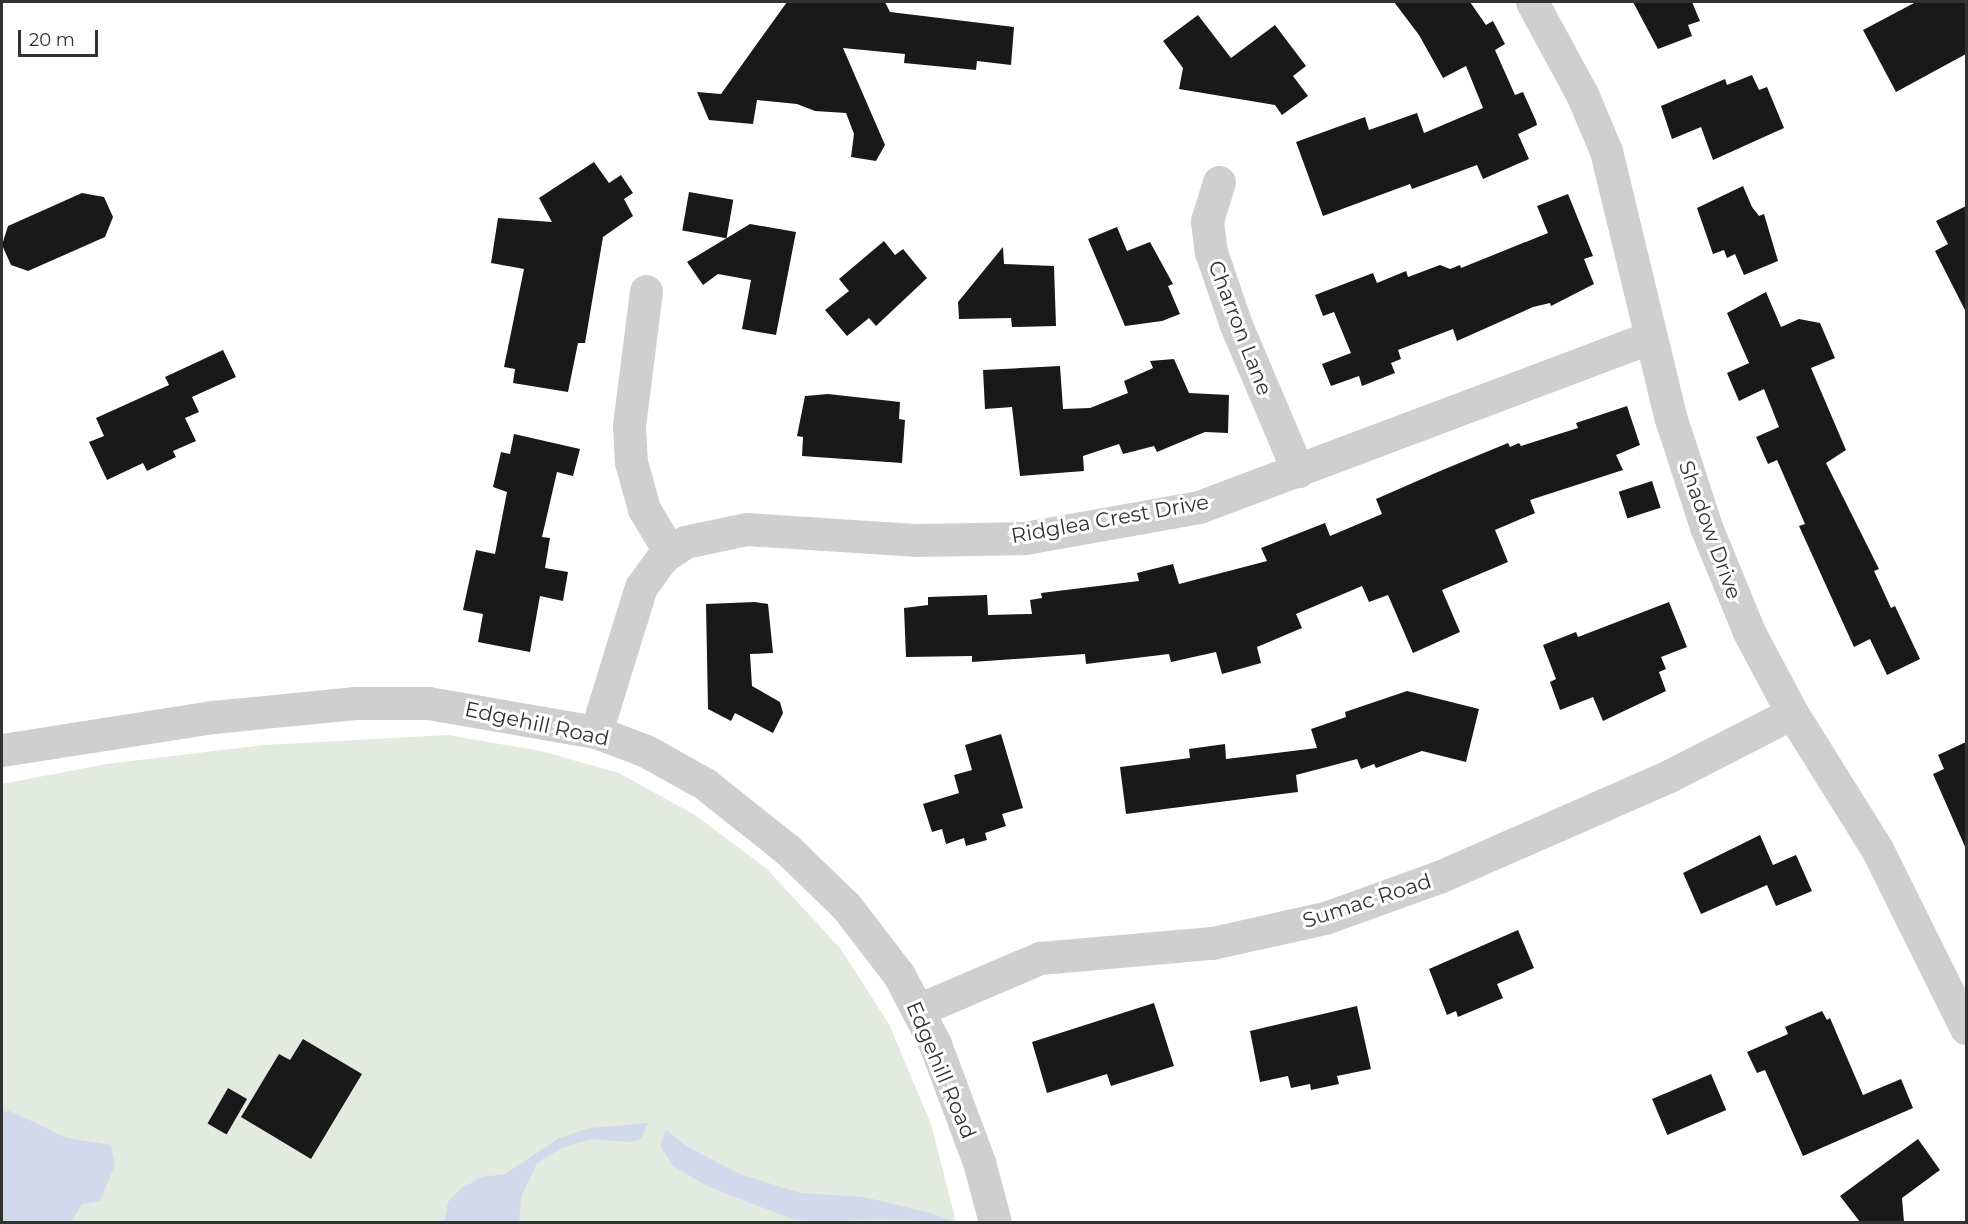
<!DOCTYPE html>
<style>
body{margin:0}
#map{position:relative;width:1968px;height:1224px;overflow:hidden;background:#fff;font-family:Montserrat,sans-serif}
div>[style]{position:absolute}
.green>*{inset:0;background:#e3eadf}
.water>*{inset:0;background:#d1daeb}
.building>*{inset:0;background:#191919;transform-origin:0 0}
.minor>*{height:33px;margin:-16.5px;padding:0 16.5px;transform-origin:16.5px;border-radius:16.5px;background:#cfcfcf}
span{translate:-50% -50%;white-space:nowrap;text-align:center;line-height:1.15;-webkit-text-stroke:6px #fff;paint-order:stroke}
.street-label{font-size:21px;color:#323232}
.frame{position:absolute;inset:0;border:3px solid #323232;pointer-events:none}
.scale{position:absolute;left:18px;top:30px;width:80px;height:27px;box-sizing:border-box;border:3px solid #323232;border-top:0;padding-left:8px;font-size:18px;line-height:21px;white-space:nowrap;color:#323232;-webkit-text-stroke:4px #fff;paint-order:stroke}
</style>
<div id="map">
<div class="green">
<div style="clip-path:polygon(448px 735px,541px 751px,619px 773px,695px 815px,766px 868px,840px 948px,889px 1024px,931px 1124px,956px 1222px,2px 1222px,2px 784px,106px 764px,264px 745px)"></div>
</div>
<div class="water">
<div style="clip-path:polygon(10px 1111px,67px 1138px,111px 1145px,115px 1165px,100px 1201px,82px 1204px,71px 1222px,2px 1222px,2px 1112px)"></div>
<div style="clip-path:polygon(648px 1123px,641px 1139px,631px 1142px,590px 1139px,562px 1148px,537px 1163px,522px 1195px,519px 1222px,444px 1222px,448px 1202px,460px 1189px,482px 1177px,505px 1174px,559px 1138px,590px 1128px)"></div>
<div style="clip-path:polygon(666px 1130px,686px 1146px,740px 1174px,800px 1193px,864px 1197px,931px 1213px,954px 1222px,879px 1219px,819px 1222px,792px 1219px,707px 1186px,673px 1166px,660px 1146px)"></div>
</div>
<div class="building">
<div style="clip-path:polygon(787px 2px,885px 2px,890px 12px,1014px 27px,1011px 65px,977px 61px,976px 70px,904px 63px,905px 54px,843px 48px,885px 145px,876px 161px,851px 157px,854px 134px,846px 113px,815px 111px,797px 104px,757px 100px,753px 124px,709px 120px,697px 92px,721px 94px)"></div>
<div style="clip-path:polygon(1394px 2px,1470px 2px,1486px 25px,1493px 21px,1505px 44px,1495px 50px,1515px 95px,1523px 92px,1536px 121px,1537px 125px,1518px 134px,1529px 159px,1483px 179px,1477px 165px,1412px 189px,1410px 184px,1323px 216px,1296px 142px,1365px 117px,1369px 130px,1417px 113px,1424px 133px,1483px 108px,1466px 66px,1443px 78px,1419px 35px)"></div>
<div style="clip-path:polygon(1633px 2px,1692px 2px,1700px 21px,1688px 25px,1692px 36px,1658px 49px)"></div>
<div style="clip-path:polygon(1916px 2px,1966px 2px,1966px 54px,1896px 92px,1863px 30px)"></div>
<div style="clip-path:polygon(1198px 15px,1231px 58px,1275px 25px,1306px 66px,1293px 76px,1308px 96px,1282px 115px,1275px 105px,1179px 89px,1183px 68px,1163px 41px)"></div>
<div style="clip-path:polygon(1752px 75px,1759px 90px,1767px 87px,1784px 128px,1713px 160px,1701px 127px,1672px 139px,1661px 106px,1725px 79px,1727px 85px)"></div>
<div style="clip-path:polygon(594px 162px,609px 183px,621px 175px,633px 193px,624px 199px,633px 216px,603px 237px,585px 343px,578px 343px,568px 392px,513px 383px,515px 369px,504px 367px,524px 269px,491px 263px,498px 218px,552px 222px,539px 198px)"></div>
<div style="clip-path:polygon(1743px 186px,1752px 207px,1759px 216px,1764px 214px,1778px 261px,1744px 275px,1735px 254px,1727px 258px,1724px 250px,1713px 254px,1697px 208px)"></div>
<div style="left:689px;top:192px;width:45px;height:39px;rotate:10deg"></div>
<div style="clip-path:polygon(82px 193px,104px 197px,113px 217px,105px 237px,28px 271px,11px 265px,2px 245px,8px 226px)"></div>
<div style="clip-path:polygon(1568px 194px,1593px 256px,1584px 259px,1594px 284px,1551px 306px,1550px 303px,1533px 307px,1457px 341px,1453px 329px,1398px 350px,1401px 359px,1391px 363px,1395px 373px,1362px 386px,1359px 376px,1331px 386px,1322px 364px,1351px 353px,1334px 312px,1323px 316px,1315px 295px,1373px 273px,1377px 283px,1406px 271px,1408px 277px,1440px 265px,1450px 269px,1460px 265px,1461px 268px,1548px 233px,1537px 206px)"></div>
<div style="clip-path:polygon(1966px 206px,1966px 312px,1935px 251px,1948px 244px,1936px 221px)"></div>
<div style="clip-path:polygon(750px 224px,796px 232px,776px 335px,742px 329px,751px 280px,718px 274px,703px 285px,687px 262px)"></div>
<div style="clip-path:polygon(1117px 227px,1127px 251px,1150px 242px,1173px 284px,1168px 286px,1180px 314px,1162px 321px,1125px 326px,1088px 239px)"></div>
<div style="clip-path:polygon(884px 241px,895px 255px,903px 249px,927px 278px,876px 326px,869px 318px,847px 336px,825px 310px,849px 291px,839px 279px)"></div>
<div style="clip-path:polygon(1003px 247px,1004px 264px,1054px 266px,1056px 326px,1012px 327px,1011px 318px,959px 319px,958px 302px)"></div>
<div style="clip-path:polygon(1766px 292px,1781px 327px,1799px 319px,1820px 323px,1835px 358px,1811px 368px,1846px 450px,1826px 463px,1879px 569px,1874px 571px,1891px 608px,1895px 606px,1920px 659px,1887px 675px,1870px 639px,1854px 647px,1799px 526px,1805px 524px,1777px 460px,1768px 464px,1756px 437px,1779px 427px,1764px 389px,1739px 401px,1727px 373px,1749px 363px,1727px 313px)"></div>
<div style="clip-path:polygon(223px 350px,236px 377px,192px 397px,199px 412px,185px 418px,196px 441px,173px 451px,176px 457px,147px 471px,143px 463px,107px 480px,89px 442px,104px 436px,96px 418px,169px 385px,165px 377px)"></div>
<div style="clip-path:polygon(1174px 359px,1189px 393px,1229px 395px,1228px 433px,1205px 432px,1157px 452px,1154px 446px,1123px 454px,1119px 444px,1083px 456px,1084px 471px,1020px 476px,1012px 407px,985px 409px,983px 370px,1060px 366px,1063px 409px,1090px 408px,1128px 393px,1124px 381px,1153px 368px,1150px 361px)"></div>
<div style="clip-path:polygon(828px 394px,900px 402px,899px 419px,905px 420px,902px 463px,802px 456px,803px 437px,797px 436px,805px 396px)"></div>
<div style="clip-path:polygon(1627px 406px,1640px 445px,1616px 455px,1623px 470px,1530px 500px,1535px 513px,1495px 530px,1508px 562px,1442px 590px,1460px 632px,1413px 653px,1388px 595px,1369px 602px,1362px 586px,1296px 614px,1302px 628px,1257px 647px,1261px 663px,1222px 674px,1216px 652px,1171px 662px,1169px 654px,1086px 664px,1085px 654px,972px 662px,972px 656px,906px 657px,904px 608px,928px 605px,928px 597px,987px 595px,988px 615px,1032px 614px,1030px 600px,1042px 598px,1041px 593px,1139px 581px,1137px 573px,1173px 564px,1179px 584px,1267px 561px,1261px 548px,1325px 523px,1330px 536px,1382px 514px,1376px 499px,1440px 471px,1508px 443px,1510px 447px,1519px 443px,1521px 446px,1578px 428px,1576px 423px)"></div>
<div style="clip-path:polygon(514px 434px,580px 449px,573px 476px,557px 472px,542px 537px,550px 538px,545px 568px,568px 572px,563px 601px,540px 596px,530px 652px,478px 642px,483px 614px,463px 610px,476px 550px,495px 554px,507px 492px,493px 487px,501px 452px,510px 454px)"></div>
<div style="left:1652px;top:481px;width:28px;height:35px;rotate:72deg"></div>
<div style="clip-path:polygon(755px 602px,768px 604px,773px 653px,750px 654px,752px 686px,780px 702px,783px 713px,773px 733px,735px 713px,731px 721px,708px 709px,706px 604px)"></div>
<div style="clip-path:polygon(1669px 602px,1687px 647px,1661px 657px,1666px 669px,1659px 672px,1666px 691px,1603px 721px,1593px 697px,1560px 710px,1550px 682px,1556px 679px,1543px 645px,1576px 632px,1578px 637px)"></div>
<div style="clip-path:polygon(1407px 691px,1479px 709px,1466px 762px,1422px 751px,1376px 768px,1374px 764px,1361px 769px,1357px 759px,1296px 775px,1298px 792px,1126px 814px,1120px 767px,1190px 758px,1189px 749px,1225px 744px,1226px 759px,1317px 748px,1311px 729px,1346px 717px,1345px 712px)"></div>
<div style="clip-path:polygon(1001px 734px,1023px 808px,1002px 814px,1006px 826px,985px 833px,987px 840px,966px 846px,964px 838px,946px 844px,942px 829px,932px 832px,923px 804px,959px 793px,954px 775px,972px 770px,965px 745px)"></div>
<div style="clip-path:polygon(1966px 742px,1966px 849px,1933px 774px,1944px 769px,1938px 755px)"></div>
<div style="clip-path:polygon(1760px 835px,1773px 865px,1796px 855px,1812px 891px,1776px 906px,1767px 885px,1701px 914px,1683px 873px)"></div>
<div style="clip-path:polygon(1518px 930px,1534px 968px,1497px 984px,1503px 998px,1458px 1017px,1456px 1011px,1447px 1015px,1429px 969px)"></div>
<div style="clip-path:polygon(1154px 1003px,1174px 1066px,1111px 1086px,1107px 1074px,1047px 1093px,1032px 1042px)"></div>
<div style="clip-path:polygon(1357px 1006px,1371px 1069px,1337px 1076px,1339px 1084px,1311px 1090px,1310px 1084px,1291px 1088px,1288px 1076px,1260px 1082px,1250px 1031px)"></div>
<div style="clip-path:polygon(1822px 1011px,1827px 1020px,1830px 1018px,1863px 1095px,1901px 1079px,1913px 1108px,1803px 1156px,1765px 1070px,1757px 1073px,1747px 1052px,1788px 1034px,1785px 1027px)"></div>
<div style="clip-path:polygon(303px 1039px,362px 1074px,311px 1159px,241px 1117px,279px 1054px,290px 1060px)"></div>
<div style="left:1711px;top:1074px;width:39px;height:64px;rotate:67deg"></div>
<div style="left:228px;top:1088px;width:22px;height:41px;rotate:30deg"></div>
<div style="clip-path:polygon(1918px 1139px,1940px 1170px,1902px 1198px,1904px 1222px,1860px 1222px,1840px 1196px)"></div>
</div>
<div class="minor">
<div style="left:1532px;top:2px;width:105px;rotate:61.5deg"></div>
<div style="left:1582px;top:94px;width:62px;rotate:67.2deg"></div>
<div style="left:1606px;top:151px;width:276px;rotate:76.4deg"></div>
<div style="left:1671px;top:419px;width:114px;rotate:72deg"></div>
<div style="left:1706px;top:527px;width:113px;rotate:67.7deg"></div>
<div style="left:1749px;top:632px;width:92px;rotate:62deg"></div>
<div style="left:1792px;top:713px;width:160px;rotate:58deg"></div>
<div style="left:1877px;top:849px;width:200px;rotate:63.6deg"></div>
<div style="left:1219px;top:182px;width:41px;rotate:107.1deg"></div>
<div style="left:1207px;top:221px;width:31px;rotate:83deg"></div>
<div style="left:1211px;top:252px;width:77px;rotate:71.1deg"></div>
<div style="left:1236px;top:325px;width:159px;rotate:67deg"></div>
<div style="left:646px;top:291px;width:136px;rotate:97.2deg"></div>
<div style="left:629px;top:426px;width:36px;rotate:87deg"></div>
<div style="left:631px;top:462px;width:49px;rotate:74.5deg"></div>
<div style="left:644px;top:509px;width:49px;rotate:59.2deg"></div>
<div style="left:596px;top:732px;width:152px;rotate:-72.8deg"></div>
<div style="left:641px;top:587px;width:37px;rotate:-54deg"></div>
<div style="left:663px;top:557px;width:27px;rotate:-34deg"></div>
<div style="left:685px;top:542px;width:62px;rotate:-12deg"></div>
<div style="left:746px;top:529px;width:169px;rotate:3.7deg"></div>
<div style="left:915px;top:540px;width:110px;rotate:-1deg"></div>
<div style="left:1025px;top:538px;width:177px;rotate:-10.1deg"></div>
<div style="left:1199px;top:507px;width:483px;rotate:-20.6deg"></div>
<div style="left:2px;top:750px;width:214px;rotate:-8.9deg"></div>
<div style="left:213px;top:717px;width:143px;rotate:-5.6deg"></div>
<div style="left:355px;top:703px;width:73px"></div>
<div style="left:428px;top:703px;width:170px;rotate:9.8deg"></div>
<div style="left:596px;top:732px;width:53px;rotate:20.8deg"></div>
<div style="left:646px;top:751px;width:68px;rotate:29.2deg"></div>
<div style="left:705px;top:784px;width:106px;rotate:38.5deg"></div>
<div style="left:788px;top:850px;width:81px;rotate:44deg"></div>
<div style="left:846px;top:906px;width:87px;rotate:52.5deg"></div>
<div style="left:899px;top:975px;width:78px;rotate:62.4deg"></div>
<div style="left:935px;top:1044px;width:126px;rotate:69.6deg"></div>
<div style="left:979px;top:1162px;width:62px;rotate:75.1deg"></div>
<div style="left:918px;top:1010px;width:133px;rotate:-23.1deg"></div>
<div style="left:1040px;top:958px;width:173px;rotate:-5deg"></div>
<div style="left:1212px;top:943px;width:116px;rotate:-12.5deg"></div>
<div style="left:1325px;top:918px;width:121px;rotate:-19.8deg"></div>
<div style="left:1439px;top:877px;width:253px;rotate:-23.7deg"></div>
<div style="left:1671px;top:775px;width:136px;rotate:-27.1deg"></div>
</div>
<div class="street-label">
<span style="left:1240px;top:328px;rotate:69deg">Charron Lane</span>
<span style="left:1110px;top:519px;rotate:-10deg">Ridglea Crest Drive</span>
<span style="left:1710px;top:530px;rotate:70deg">Shadow Drive</span>
<span style="left:537px;top:724px;rotate:12deg">Edgehill Road</span>
<span style="left:1367px;top:901px;rotate:-18deg">Sumac Road</span>
<span style="left:941px;top:1070px;rotate:67deg">Edgehill Road</span>
</div>
<div class="frame"></div>
<div class="scale">20 m</div>
</div>
